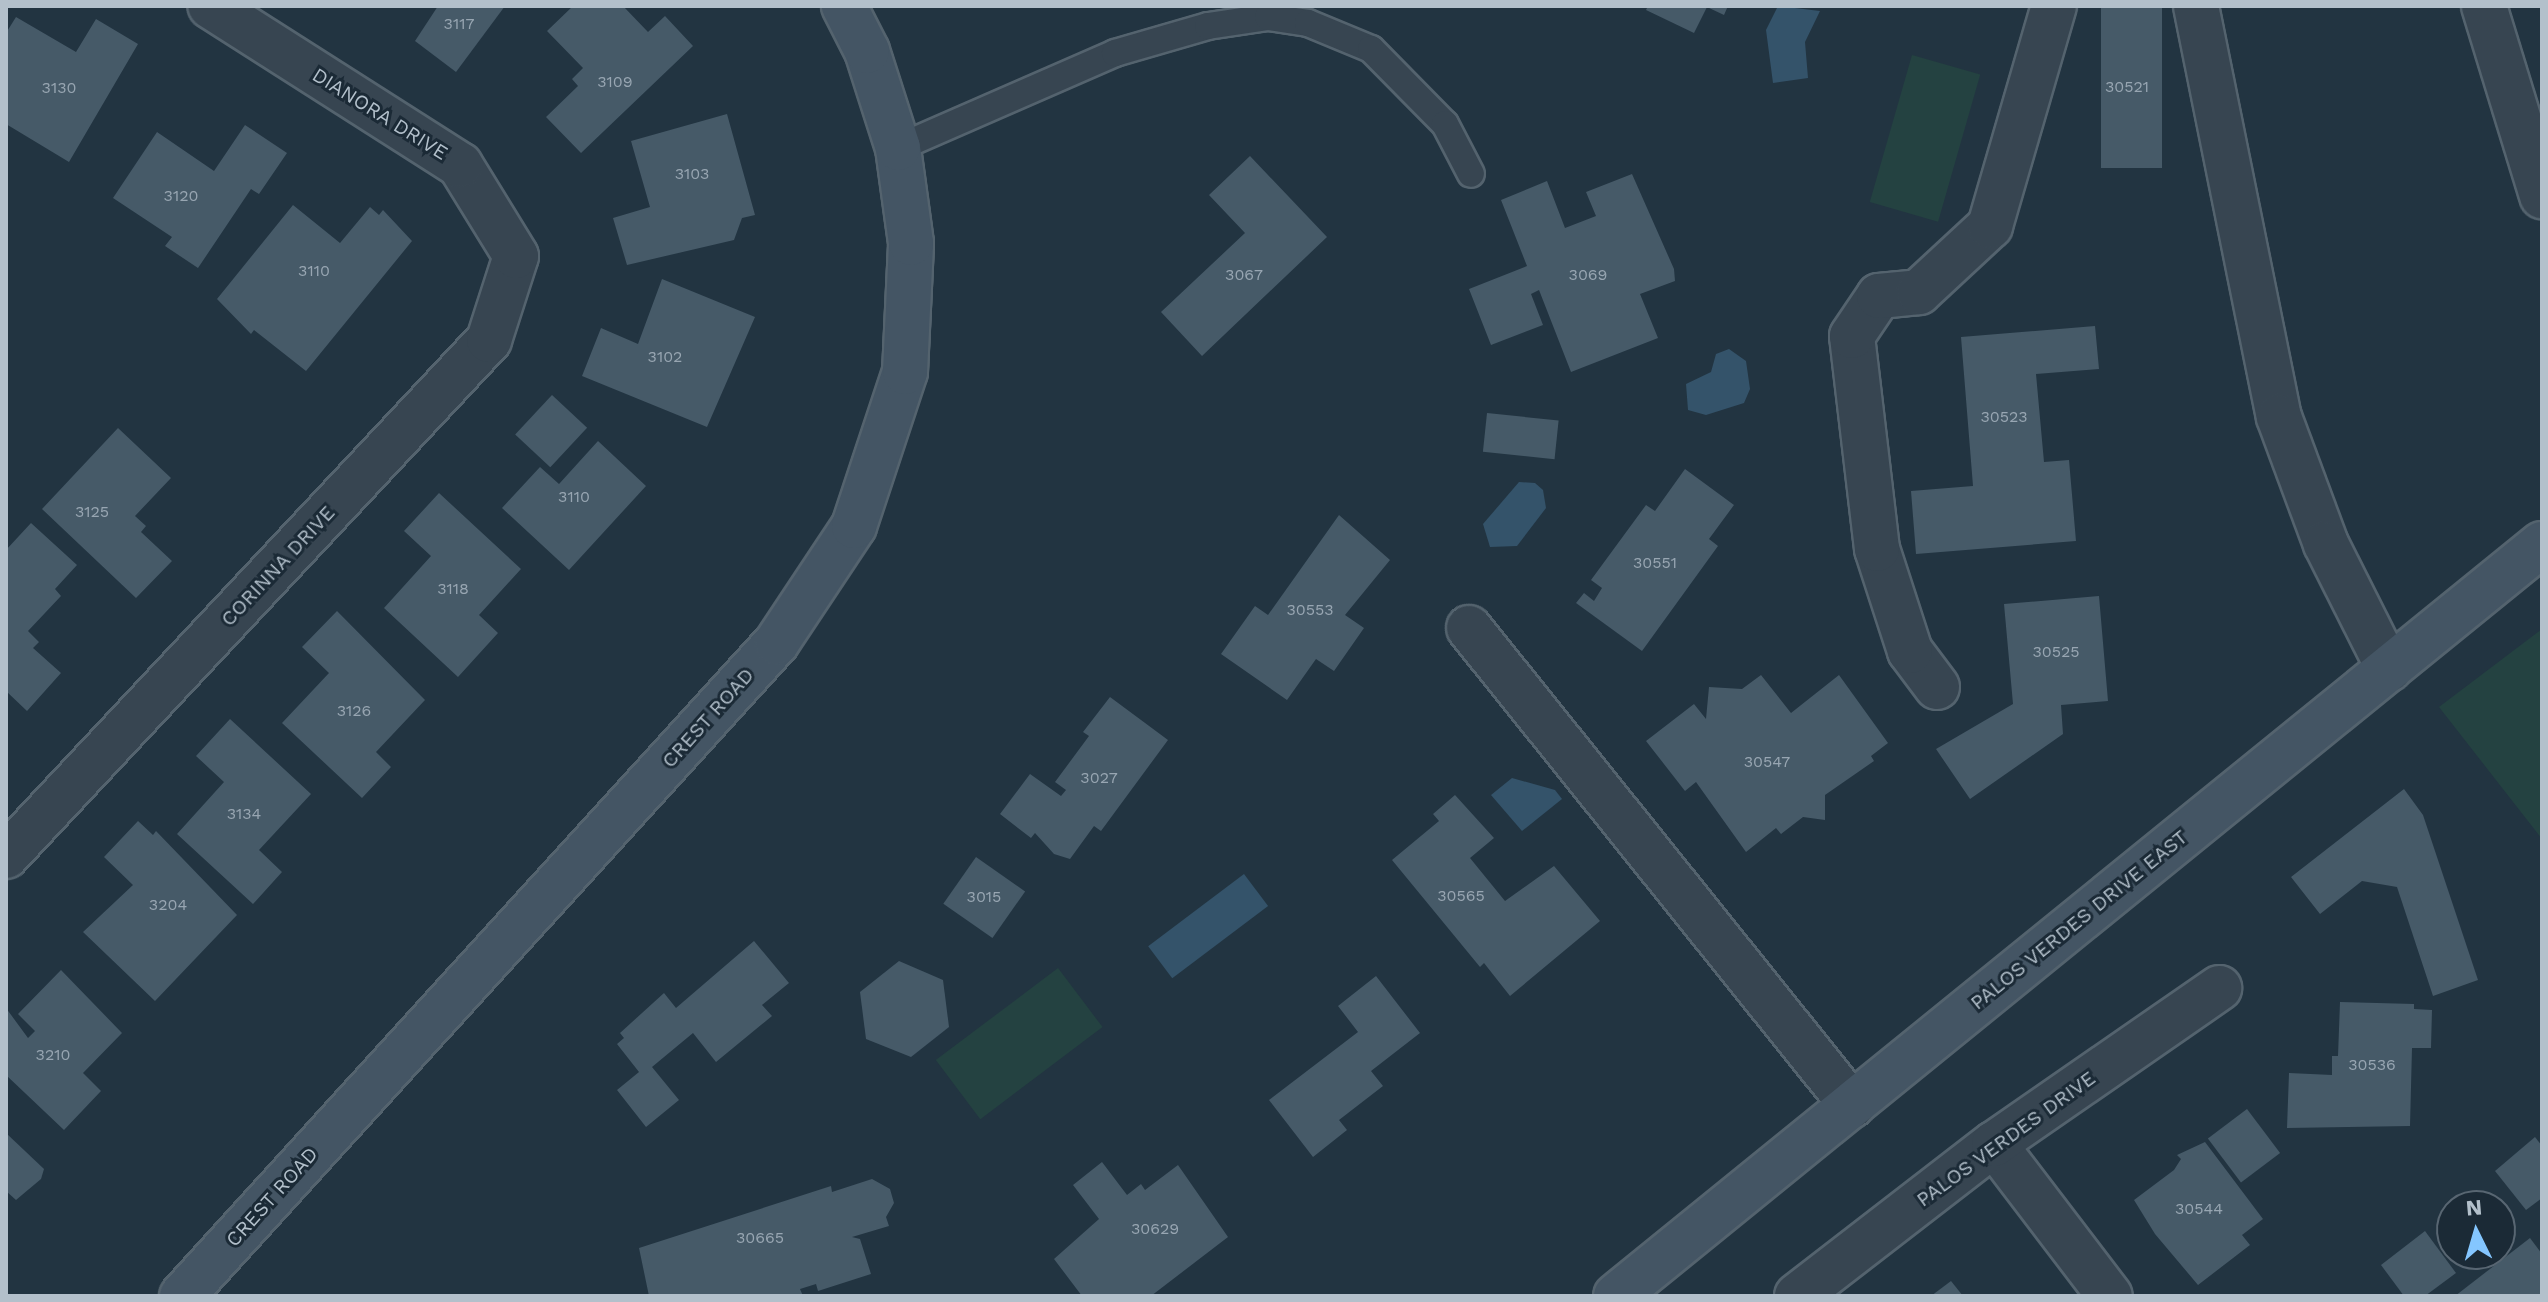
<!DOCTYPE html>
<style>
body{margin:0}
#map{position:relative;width:2548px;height:1302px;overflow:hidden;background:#223441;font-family:"Work Sans",sans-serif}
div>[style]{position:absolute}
.green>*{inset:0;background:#244241;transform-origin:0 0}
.water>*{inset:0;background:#34536a;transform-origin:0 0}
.building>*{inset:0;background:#465a68;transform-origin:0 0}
.roads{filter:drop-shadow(2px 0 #54636e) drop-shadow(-2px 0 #54636e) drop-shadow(0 2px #54636e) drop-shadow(0 -2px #54636e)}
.lane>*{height:26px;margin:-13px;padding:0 13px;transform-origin:13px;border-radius:13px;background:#374551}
.street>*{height:44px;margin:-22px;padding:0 22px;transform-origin:22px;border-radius:22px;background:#374551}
.secondary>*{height:44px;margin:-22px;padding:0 22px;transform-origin:22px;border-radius:22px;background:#445564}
span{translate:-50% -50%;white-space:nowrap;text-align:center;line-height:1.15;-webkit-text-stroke:6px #1b2a36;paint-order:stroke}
.number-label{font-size:16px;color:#98a6b2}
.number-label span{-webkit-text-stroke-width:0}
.street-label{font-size:20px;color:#b3c0cb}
.frame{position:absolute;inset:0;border:8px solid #b3c0cb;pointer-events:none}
.north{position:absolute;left:2436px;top:1190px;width:80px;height:80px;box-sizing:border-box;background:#1b2a36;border:2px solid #586672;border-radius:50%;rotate:355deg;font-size:22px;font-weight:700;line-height:32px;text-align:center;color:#b3c0cb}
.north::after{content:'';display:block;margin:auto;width:28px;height:36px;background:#84c6ff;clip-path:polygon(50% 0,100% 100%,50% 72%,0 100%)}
</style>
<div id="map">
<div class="green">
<div style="left:1912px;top:55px;width:71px;height:153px;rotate:16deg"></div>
<div style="clip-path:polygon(2542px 629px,2542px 839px,2439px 707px)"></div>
<div style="left:1058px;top:968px;width:74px;height:153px;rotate:53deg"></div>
</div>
<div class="water">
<div style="clip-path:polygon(1778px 6px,1820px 11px,1805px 42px,1808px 78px,1773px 83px,1766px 30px)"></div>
<div style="clip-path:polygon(1729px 349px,1746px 361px,1750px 389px,1744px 403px,1706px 415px,1688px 410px,1686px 384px,1711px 372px,1716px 354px)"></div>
<div style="clip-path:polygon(1519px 482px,1535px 483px,1543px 490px,1546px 508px,1517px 546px,1490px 547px,1483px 524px)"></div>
<div style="clip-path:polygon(1512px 778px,1555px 790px,1562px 799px,1522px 831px,1491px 795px)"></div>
<div style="left:1244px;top:874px;width:40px;height:120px;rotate:53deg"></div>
</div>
<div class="building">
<div style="clip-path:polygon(438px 6px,505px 6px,456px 72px,415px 41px)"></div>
<div style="clip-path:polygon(573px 6px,623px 6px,648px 32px,665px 16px,693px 46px,581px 153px,546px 117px,578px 86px,572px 79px,583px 68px,547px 31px)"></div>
<div style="clip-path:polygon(1648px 6px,1728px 6px,1724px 15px,1707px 7px,1694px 33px,1646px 10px)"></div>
<div style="left:2101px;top:6px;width:61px;height:162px"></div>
<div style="clip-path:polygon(16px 17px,76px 52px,96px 19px,138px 44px,69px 162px,6px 124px,6px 33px)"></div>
<div style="clip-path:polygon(727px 114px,755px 215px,742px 218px,734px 240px,627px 265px,613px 218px,650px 207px,631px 141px)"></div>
<div style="clip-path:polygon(245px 125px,287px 153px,259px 194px,251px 189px,198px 268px,165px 246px,172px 237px,113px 198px,157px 132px,214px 171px)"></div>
<div style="clip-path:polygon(1250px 156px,1327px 237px,1202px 356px,1161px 312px,1245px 233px,1209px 195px)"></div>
<div style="clip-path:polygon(1632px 174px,1674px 269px,1675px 281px,1640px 294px,1658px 338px,1571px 372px,1539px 290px,1531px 294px,1543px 325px,1491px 345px,1469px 289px,1527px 266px,1501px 200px,1547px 181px,1565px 228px,1596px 216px,1586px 192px)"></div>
<div style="clip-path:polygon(293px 205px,340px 243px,370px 207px,379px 215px,383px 210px,412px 241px,306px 371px,254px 330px,251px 334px,217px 299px)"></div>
<div style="clip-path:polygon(662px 279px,755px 317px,707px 427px,582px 376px,601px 328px,638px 344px)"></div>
<div style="clip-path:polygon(2095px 326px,2099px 369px,2036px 374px,2044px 462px,2069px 460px,2076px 541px,1916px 554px,1911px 491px,1973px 486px,1961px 337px)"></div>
<div style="left:552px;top:395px;width:48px;height:54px;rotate:43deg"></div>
<div style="left:1487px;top:413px;width:72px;height:39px;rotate:6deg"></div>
<div style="clip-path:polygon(118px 428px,171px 478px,135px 516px,146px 526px,141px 532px,172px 561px,136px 598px,42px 509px)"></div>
<div style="clip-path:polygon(598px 441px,646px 486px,569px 570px,502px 508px,540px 467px,559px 484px)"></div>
<div style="clip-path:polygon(1685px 469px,1734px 505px,1709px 539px,1718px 546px,1642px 651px,1576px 603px,1584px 593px,1594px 601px,1602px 588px,1591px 580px,1646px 505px,1655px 511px)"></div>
<div style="clip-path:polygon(439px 493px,521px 569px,479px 615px,498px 633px,458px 677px,384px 608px,431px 556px,404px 531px)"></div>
<div style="clip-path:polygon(1339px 515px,1390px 560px,1345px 615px,1364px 628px,1334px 671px,1316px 659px,1287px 700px,1221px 654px,1255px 606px,1268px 615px)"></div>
<div style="clip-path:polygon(31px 523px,77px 565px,55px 589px,61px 596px,28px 631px,39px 642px,33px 648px,61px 673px,27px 711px,6px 691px,6px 550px)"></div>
<div style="clip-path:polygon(2099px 596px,2108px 701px,2061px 705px,2063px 734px,1970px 799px,1936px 749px,2013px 704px,2004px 604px)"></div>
<div style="clip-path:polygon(337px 611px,425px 700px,376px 752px,391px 767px,362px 798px,282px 723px,329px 673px,302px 647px)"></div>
<div style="clip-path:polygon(1761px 675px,1791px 713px,1839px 675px,1888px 743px,1871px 756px,1874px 761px,1825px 795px,1825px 820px,1803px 817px,1781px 834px,1776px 828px,1746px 852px,1696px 782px,1685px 791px,1646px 741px,1694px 704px,1706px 719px,1709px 687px,1742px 689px)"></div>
<div style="clip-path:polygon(1110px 697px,1168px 740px,1101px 831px,1094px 826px,1070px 859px,1054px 854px,1035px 833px,1031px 838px,1000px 814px,1030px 774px,1061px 796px,1066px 790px,1055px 782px,1089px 736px,1083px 732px)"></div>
<div style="clip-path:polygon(230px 719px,311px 794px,259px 850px,282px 872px,253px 904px,177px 834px,224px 782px,196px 756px)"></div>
<div style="clip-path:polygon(2404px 789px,2423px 815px,2478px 980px,2433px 996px,2397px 887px,2362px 881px,2320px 914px,2291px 877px)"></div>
<div style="clip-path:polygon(1455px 795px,1494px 838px,1470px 858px,1505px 901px,1554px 866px,1600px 921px,1510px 996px,1484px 963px,1480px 967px,1392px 860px,1439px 821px,1433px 814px)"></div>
<div style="clip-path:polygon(138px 821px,153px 835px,156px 831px,237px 915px,155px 1001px,83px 932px,133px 885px,104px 857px)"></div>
<div style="left:976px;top:857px;width:60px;height:57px;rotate:35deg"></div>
<div style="clip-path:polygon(754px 941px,789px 983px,762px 1005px,772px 1016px,716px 1062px,693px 1033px,652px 1067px,679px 1100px,646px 1127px,617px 1090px,639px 1072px,617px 1044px,624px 1038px,620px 1033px,664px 993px,676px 1008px)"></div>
<div style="clip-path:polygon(899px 961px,943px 980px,949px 1027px,911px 1057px,866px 1039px,860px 992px)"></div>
<div style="clip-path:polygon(61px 970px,122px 1033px,83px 1073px,101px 1091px,64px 1130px,6px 1075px,6px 1008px,28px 1038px,35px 1031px,18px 1014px)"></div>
<div style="clip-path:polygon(1376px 976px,1420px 1033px,1371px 1071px,1383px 1086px,1339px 1120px,1347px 1130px,1313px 1157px,1269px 1100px,1358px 1032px,1338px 1006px)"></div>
<div style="clip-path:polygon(2340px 1002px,2414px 1004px,2414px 1009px,2432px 1010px,2431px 1048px,2412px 1048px,2410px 1126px,2287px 1128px,2289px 1073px,2332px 1075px,2332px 1056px,2338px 1056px)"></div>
<div style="left:2247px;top:1109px;width:55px;height:49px;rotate:53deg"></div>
<div style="clip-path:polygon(6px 1133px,44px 1169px,41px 1179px,16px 1200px,6px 1191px)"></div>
<div style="clip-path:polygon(2535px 1137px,2542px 1146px,2542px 1198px,2526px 1210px,2495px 1171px)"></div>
<div style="clip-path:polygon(2205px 1142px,2263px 1219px,2242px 1235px,2250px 1245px,2198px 1285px,2155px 1234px,2134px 1200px,2174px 1170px,2181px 1159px,2177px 1155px)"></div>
<div style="clip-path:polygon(1102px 1162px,1127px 1195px,1141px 1184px,1145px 1190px,1178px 1165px,1228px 1237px,1151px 1296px,1082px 1296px,1054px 1259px,1099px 1219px,1073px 1185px)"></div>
<div style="clip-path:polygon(872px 1179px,890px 1189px,894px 1203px,886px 1217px,889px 1226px,852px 1237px,860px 1239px,871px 1274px,818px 1291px,816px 1284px,800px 1289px,803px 1296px,649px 1296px,639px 1248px,831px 1186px,832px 1192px)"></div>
<div style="clip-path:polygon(2425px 1231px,2456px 1273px,2425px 1296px,2404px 1296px,2381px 1265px)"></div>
<div style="clip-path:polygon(2530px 1238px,2542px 1254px,2542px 1296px,2455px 1296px)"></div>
<div style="clip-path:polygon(1951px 1281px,1963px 1296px,1931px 1296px)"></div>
</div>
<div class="roads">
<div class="lane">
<div style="left:898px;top:148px;width:237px;rotate:-23.6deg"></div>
<div style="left:1115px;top:53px;width:97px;rotate:-16.2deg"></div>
<div style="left:1208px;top:26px;width:61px;rotate:-8.5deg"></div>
<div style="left:1268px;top:17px;width:40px;rotate:8.5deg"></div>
<div style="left:1308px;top:23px;width:68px;rotate:22.4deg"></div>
<div style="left:1371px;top:49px;width:105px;rotate:45.4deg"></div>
<div style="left:1445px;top:124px;width:56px;rotate:62.5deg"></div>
</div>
<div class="street">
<div style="left:2196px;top:6px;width:419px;rotate:78.6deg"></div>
<div style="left:2279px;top:417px;width:135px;rotate:69.7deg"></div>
<div style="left:2326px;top:544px;width:140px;rotate:63.3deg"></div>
<div style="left:2484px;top:6px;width:199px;rotate:73deg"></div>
<div style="left:1469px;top:628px;width:612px;rotate:51.24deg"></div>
<div style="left:1937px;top:687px;width:45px;rotate:-126.9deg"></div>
<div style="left:1910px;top:651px;width:107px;rotate:-107.9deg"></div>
<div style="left:1877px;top:549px;width:214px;rotate:-96.7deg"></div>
<div style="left:1852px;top:336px;width:48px;rotate:-56deg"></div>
<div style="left:1879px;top:296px;width:40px;rotate:-5.7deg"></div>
<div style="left:1919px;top:292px;width:97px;rotate:-42.9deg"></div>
<div style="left:1990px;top:226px;width:229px;rotate:-73.8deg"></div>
<div style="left:6px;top:856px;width:707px;rotate:-46.89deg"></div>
<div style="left:489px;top:340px;width:88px;rotate:-72.2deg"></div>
<div style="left:516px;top:256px;width:107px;rotate:-121.6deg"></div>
<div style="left:460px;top:165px;width:296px;rotate:-147.5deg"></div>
<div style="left:1994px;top:1144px;width:191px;rotate:52.7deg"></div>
<div style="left:1797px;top:1296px;width:249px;rotate:-37.7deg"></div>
<div style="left:1994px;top:1144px;width:274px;rotate:-34.7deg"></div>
</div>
<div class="secondary">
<div style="left:182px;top:1296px;width:884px;rotate:-47.7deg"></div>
<div style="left:777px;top:642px;width:139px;rotate:-56.4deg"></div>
<div style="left:854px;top:526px;width:162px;rotate:-71.7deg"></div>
<div style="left:905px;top:372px;width:129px;rotate:-87.3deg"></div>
<div style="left:911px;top:243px;width:96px;rotate:-97.8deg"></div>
<div style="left:898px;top:148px;width:102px;rotate:-107.7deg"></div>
<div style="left:867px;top:51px;width:51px;rotate:-117.1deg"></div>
<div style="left:1616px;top:1296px;width:1193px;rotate:-39.08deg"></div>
</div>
</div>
<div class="number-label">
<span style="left:459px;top:24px">3117</span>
<span style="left:615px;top:82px">3109</span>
<span style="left:2127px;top:87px">30521</span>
<span style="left:59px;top:88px">3130</span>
<span style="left:692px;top:174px">3103</span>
<span style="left:181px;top:196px">3120</span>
<span style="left:314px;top:271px">3110</span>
<span style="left:1244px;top:275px">3067</span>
<span style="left:1588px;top:275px">3069</span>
<span style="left:665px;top:357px">3102</span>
<span style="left:2004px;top:417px">30523</span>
<span style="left:574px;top:497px">3110</span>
<span style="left:92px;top:512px">3125</span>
<span style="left:1655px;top:563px">30551</span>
<span style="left:453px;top:589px">3118</span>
<span style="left:1310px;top:610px">30553</span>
<span style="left:2056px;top:652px">30525</span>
<span style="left:354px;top:711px">3126</span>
<span style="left:1767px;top:762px">30547</span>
<span style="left:1099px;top:778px">3027</span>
<span style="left:244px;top:814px">3134</span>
<span style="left:1461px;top:896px">30565</span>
<span style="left:984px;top:897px">3015</span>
<span style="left:168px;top:905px">3204</span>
<span style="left:53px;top:1055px">3210</span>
<span style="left:2372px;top:1065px">30536</span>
<span style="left:2199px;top:1209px">30544</span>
<span style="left:1155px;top:1229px">30629</span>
<span style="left:760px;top:1238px">30665</span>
</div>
<div class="street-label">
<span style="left:380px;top:114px;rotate:32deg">DIANORA DRIVE</span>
<span style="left:278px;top:566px;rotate:-47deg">CORINNA DRIVE</span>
<span style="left:708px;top:718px;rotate:-48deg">CREST ROAD</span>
<span style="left:2079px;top:920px;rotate:-39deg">PALOS VERDES DRIVE EAST</span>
<span style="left:2006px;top:1139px;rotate:-36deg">PALOS VERDES DRIVE</span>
<span style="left:272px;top:1197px;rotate:-48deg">CREST ROAD</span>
</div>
<div class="frame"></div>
<div class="north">N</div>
</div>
